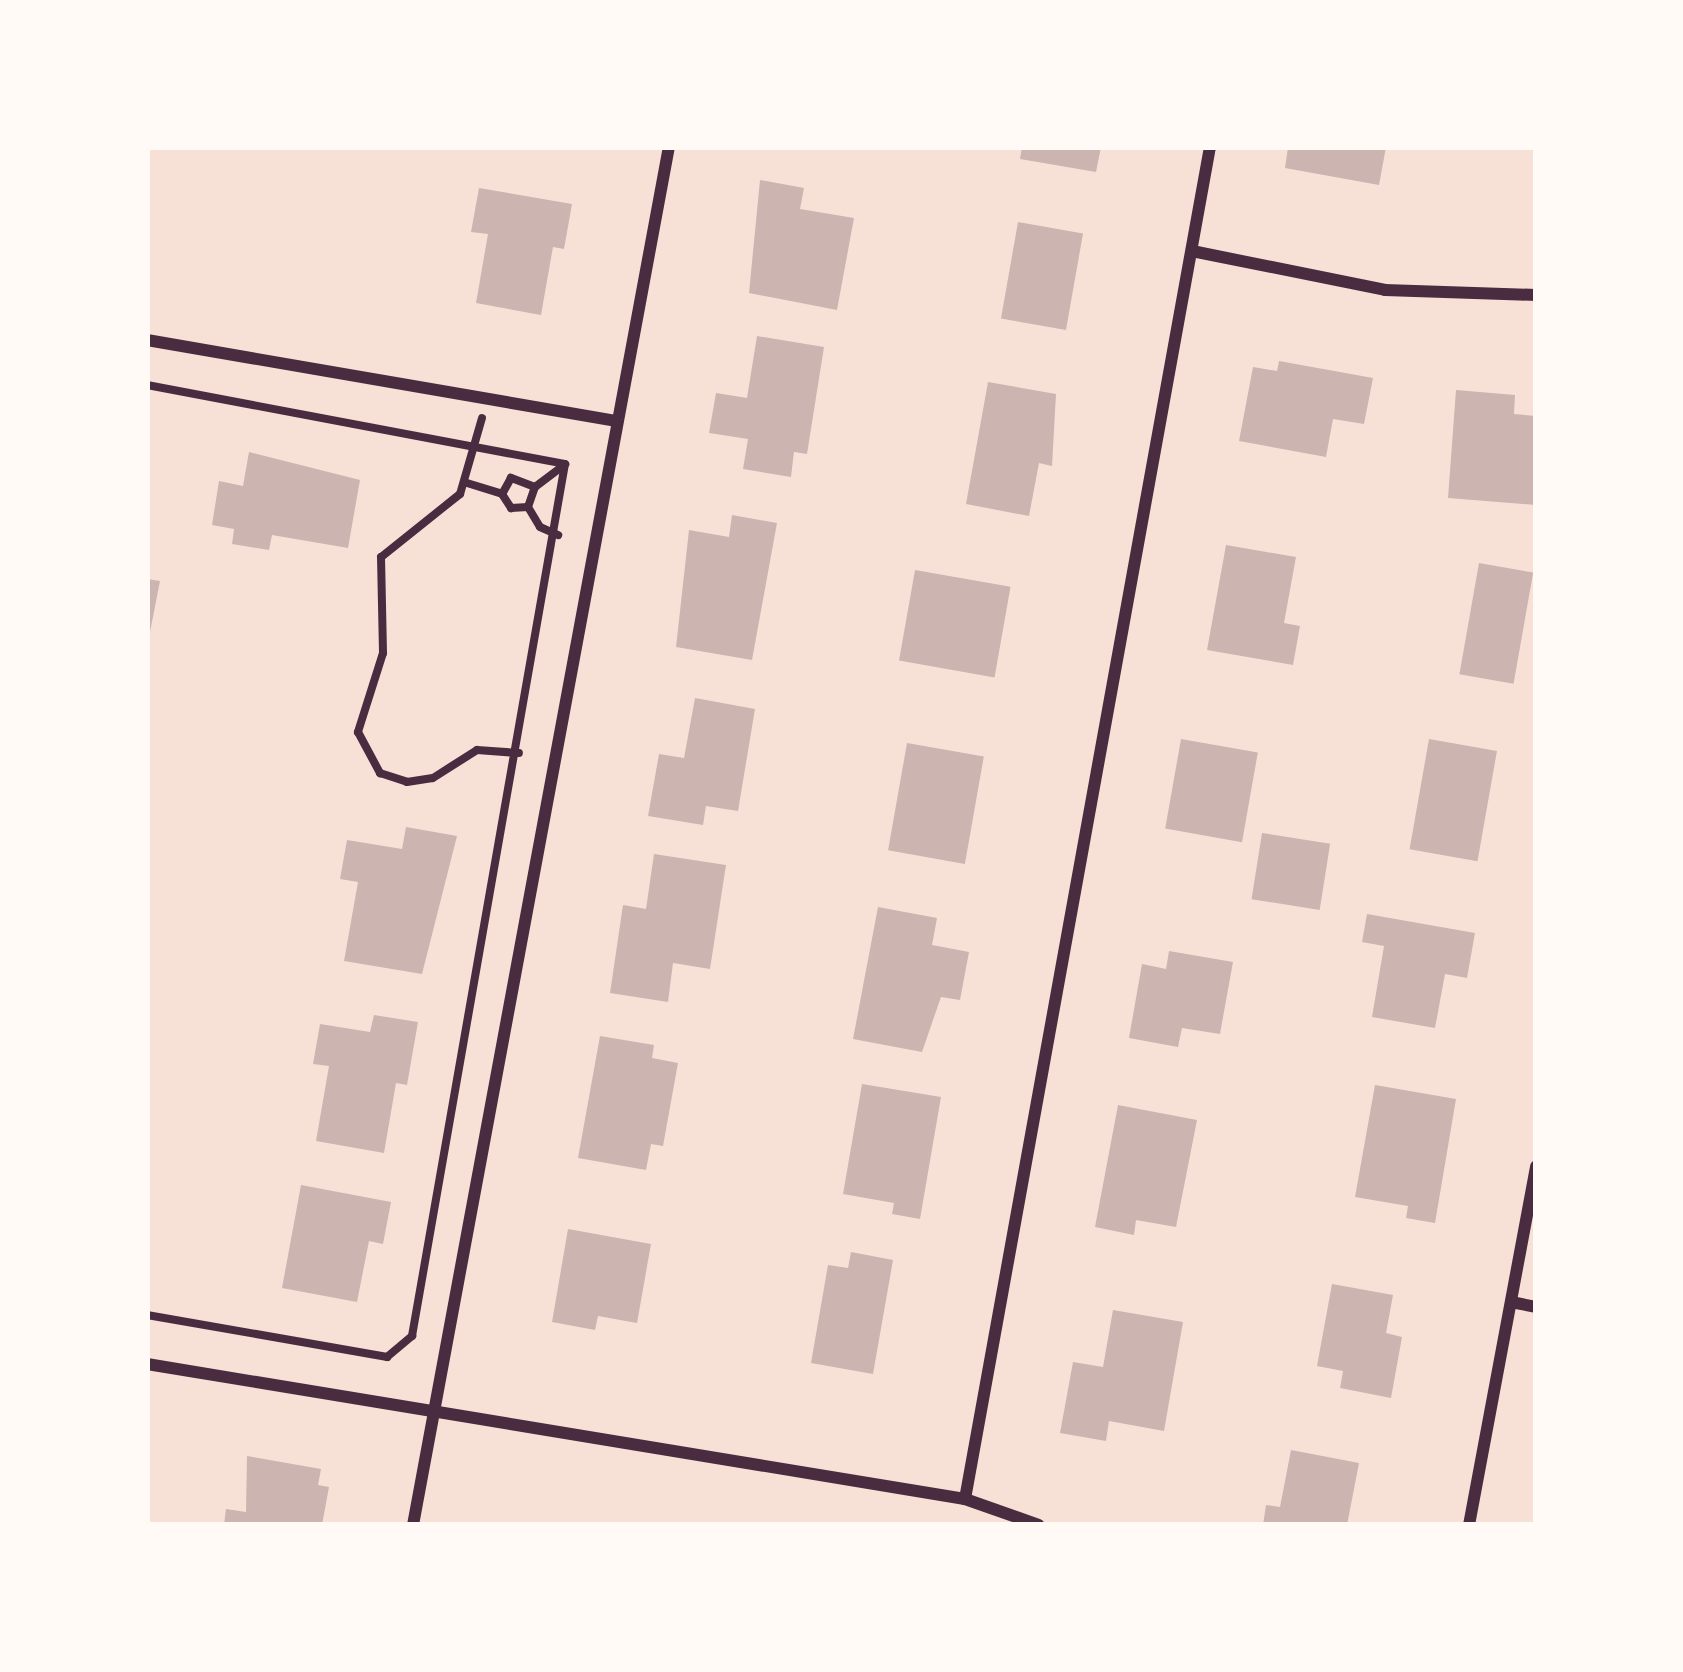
<!DOCTYPE html>
<style>
body{margin:0}
#map{position:relative;width:1683px;height:1672px;overflow:hidden;background:#f7e1d7;font-family:Figtree,sans-serif}
div>[style]{position:absolute}
.building>*{inset:0;background:#ccb4b1;transform-origin:0 0}
.path>*{height:8px;margin:-4px;padding:0 4px;transform-origin:4px;border-radius:4px;background:#4a2c40}
.minor>*{height:12px;margin:-6px;padding:0 6px;transform-origin:6px;border-radius:6px;background:#4a2c40}
span{translate:-50% -50%;white-space:nowrap;text-align:center;line-height:1.15;-webkit-text-stroke:12px #fffaf5;paint-order:stroke}
.frame{position:absolute;inset:0;border:150px solid #fffaf5;pointer-events:none}
</style>
<div id="map">
<div class="building">
<div style="clip-path:polygon(1022px 147px,1101px 147px,1096px 172px,1020px 159px)"></div>
<div style="clip-path:polygon(1288px 147px,1386px 147px,1379px 185px,1285px 168px)"></div>
<div style="clip-path:polygon(760px 180px,804px 188px,800px 209px,854px 218px,837px 310px,749px 293px)"></div>
<div style="clip-path:polygon(479px 188px,572px 204px,564px 249px,553px 247px,541px 315px,476px 303px,488px 234px,471px 232px)"></div>
<div style="left:1018px;top:222px;width:66px;height:98px;rotate:10deg"></div>
<div style="clip-path:polygon(757px 336px,824px 347px,807px 454px,794px 452px,791px 477px,743px 469px,748px 439px,709px 433px,716px 393px,747px 398px)"></div>
<div style="clip-path:polygon(1279px 361px,1373px 378px,1364px 424px,1333px 419px,1326px 457px,1239px 441px,1253px 367px,1277px 371px)"></div>
<div style="clip-path:polygon(988px 382px,1056px 394px,1052px 466px,1039px 463px,1029px 516px,966px 504px)"></div>
<div style="clip-path:polygon(1456px 390px,1515px 395px,1514px 414px,1536px 416px,1536px 505px,1448px 498px)"></div>
<div style="clip-path:polygon(249px 452px,360px 480px,348px 548px,272px 535px,269px 550px,232px 544px,234px 529px,212px 525px,219px 481px,243px 486px)"></div>
<div style="clip-path:polygon(732px 515px,777px 523px,752px 660px,676px 647px,689px 530px,729px 537px)"></div>
<div style="clip-path:polygon(1226px 545px,1296px 557px,1284px 623px,1300px 626px,1293px 665px,1207px 650px)"></div>
<div style="left:1479px;top:563px;width:55px;height:113px;rotate:10deg"></div>
<div style="left:915px;top:570px;width:97px;height:92px;rotate:10deg"></div>
<div style="clip-path:polygon(147px 579px,160px 581px,149px 637px,147px 637px)"></div>
<div style="clip-path:polygon(695px 698px,755px 709px,738px 811px,706px 806px,703px 825px,648px 816px,659px 754px,684px 758px)"></div>
<div style="left:1181px;top:739px;width:78px;height:91px;rotate:10deg"></div>
<div style="left:1429px;top:739px;width:69px;height:112px;rotate:10deg"></div>
<div style="left:907px;top:743px;width:78px;height:109px;rotate:10deg"></div>
<div style="clip-path:polygon(406px 827px,457px 836px,422px 974px,344px 961px,358px 882px,340px 879px,347px 840px,402px 849px)"></div>
<div style="left:1262px;top:833px;width:69px;height:67px;rotate:9deg"></div>
<div style="clip-path:polygon(654px 854px,726px 865px,710px 969px,673px 963px,668px 1002px,610px 993px,623px 905px,646px 909px)"></div>
<div style="clip-path:polygon(878px 907px,937px 918px,932px 945px,969px 952px,960px 1000px,941px 997px,922px 1052px,853px 1039px)"></div>
<div style="clip-path:polygon(1367px 914px,1475px 933px,1467px 978px,1445px 974px,1435px 1028px,1372px 1017px,1384px 946px,1362px 942px)"></div>
<div style="clip-path:polygon(1169px 951px,1233px 962px,1220px 1034px,1182px 1028px,1178px 1047px,1129px 1038px,1142px 964px,1166px 969px)"></div>
<div style="clip-path:polygon(374px 1015px,418px 1022px,407px 1085px,396px 1083px,384px 1153px,316px 1141px,329px 1066px,313px 1064px,320px 1024px,370px 1032px)"></div>
<div style="clip-path:polygon(600px 1036px,654px 1045px,652px 1058px,678px 1063px,663px 1146px,651px 1144px,646px 1170px,578px 1158px)"></div>
<div style="clip-path:polygon(862px 1084px,941px 1097px,920px 1219px,892px 1214px,894px 1203px,843px 1194px)"></div>
<div style="clip-path:polygon(1375px 1085px,1456px 1099px,1435px 1223px,1406px 1218px,1408px 1206px,1355px 1197px)"></div>
<div style="clip-path:polygon(1118px 1105px,1197px 1120px,1176px 1227px,1136px 1220px,1134px 1235px,1095px 1227px)"></div>
<div style="clip-path:polygon(301px 1185px,391px 1202px,383px 1244px,369px 1241px,357px 1302px,282px 1288px)"></div>
<div style="clip-path:polygon(568px 1229px,651px 1244px,637px 1323px,598px 1316px,595px 1330px,552px 1322px)"></div>
<div style="clip-path:polygon(851px 1252px,893px 1260px,873px 1374px,811px 1363px,828px 1265px,848px 1268px)"></div>
<div style="clip-path:polygon(1332px 1284px,1393px 1295px,1386px 1333px,1402px 1337px,1391px 1398px,1340px 1388px,1343px 1371px,1317px 1366px)"></div>
<div style="clip-path:polygon(1113px 1310px,1183px 1322px,1164px 1431px,1109px 1421px,1106px 1441px,1060px 1433px,1073px 1362px,1103px 1367px)"></div>
<div style="clip-path:polygon(1291px 1450px,1359px 1463px,1347px 1525px,1263px 1525px,1266px 1505px,1280px 1507px)"></div>
<div style="clip-path:polygon(247px 1456px,321px 1469px,318px 1485px,329px 1487px,322px 1525px,224px 1525px,226px 1509px,246px 1512px)"></div>
</div>
<div class="path">
<div style="left:147px;top:385px;width:425px;rotate:10.7deg"></div>
<div style="left:482px;top:418px;width:79px;rotate:106.1deg"></div>
<div style="left:460px;top:494px;width:101px;rotate:141.4deg"></div>
<div style="left:381px;top:557px;width:96px;rotate:88.8deg"></div>
<div style="left:383px;top:653px;width:83px;rotate:107.6deg"></div>
<div style="left:358px;top:732px;width:47px;rotate:61.8deg"></div>
<div style="left:380px;top:773px;width:28px;rotate:18deg"></div>
<div style="left:407px;top:782px;width:26px;rotate:-9deg"></div>
<div style="left:433px;top:778px;width:52px;rotate:-32.5deg"></div>
<div style="left:477px;top:750px;width:42px;rotate:4.1deg"></div>
<div style="left:467px;top:483px;width:37px;rotate:17deg"></div>
<div style="left:535px;top:487px;width:26px;rotate:-159deg"></div>
<div style="left:511px;top:478px;width:18px;rotate:119deg"></div>
<div style="left:502px;top:494px;width:17px;rotate:57deg"></div>
<div style="left:511px;top:508px;width:17px;rotate:-3deg"></div>
<div style="left:528px;top:507px;width:21px;rotate:-71deg"></div>
<div style="left:535px;top:487px;width:38px;rotate:-37deg"></div>
<div style="left:528px;top:507px;width:23px;rotate:59deg"></div>
<div style="left:540px;top:527px;width:20px;rotate:24deg"></div>
<div style="left:147px;top:1315px;width:244px;rotate:9.9deg"></div>
<div style="left:387px;top:1357px;width:33px;rotate:-40deg"></div>
<div style="left:412px;top:1336px;width:885px;rotate:-80.05deg"></div>
</div>
<div class="minor">
<div style="left:1192px;top:251px;width:197px;rotate:11.4deg"></div>
<div style="left:1385px;top:290px;width:151px;rotate:1.9deg"></div>
<div style="left:147px;top:340px;width:477px;rotate:9.8deg"></div>
<div style="left:1511px;top:1302px;width:25px;rotate:11deg"></div>
<div style="left:147px;top:1364px;width:829px;rotate:9.37deg"></div>
<div style="left:965px;top:1499px;width:78px;rotate:19.4deg"></div>
<div style="left:965px;top:1499px;width:1374px;rotate:-79.73deg"></div>
<div style="left:413px;top:1525px;width:1402px;rotate:-79.48deg"></div>
<div style="left:1469px;top:1525px;width:365px;rotate:-79.4deg"></div>
</div>
<div class="frame"></div>
</div>
